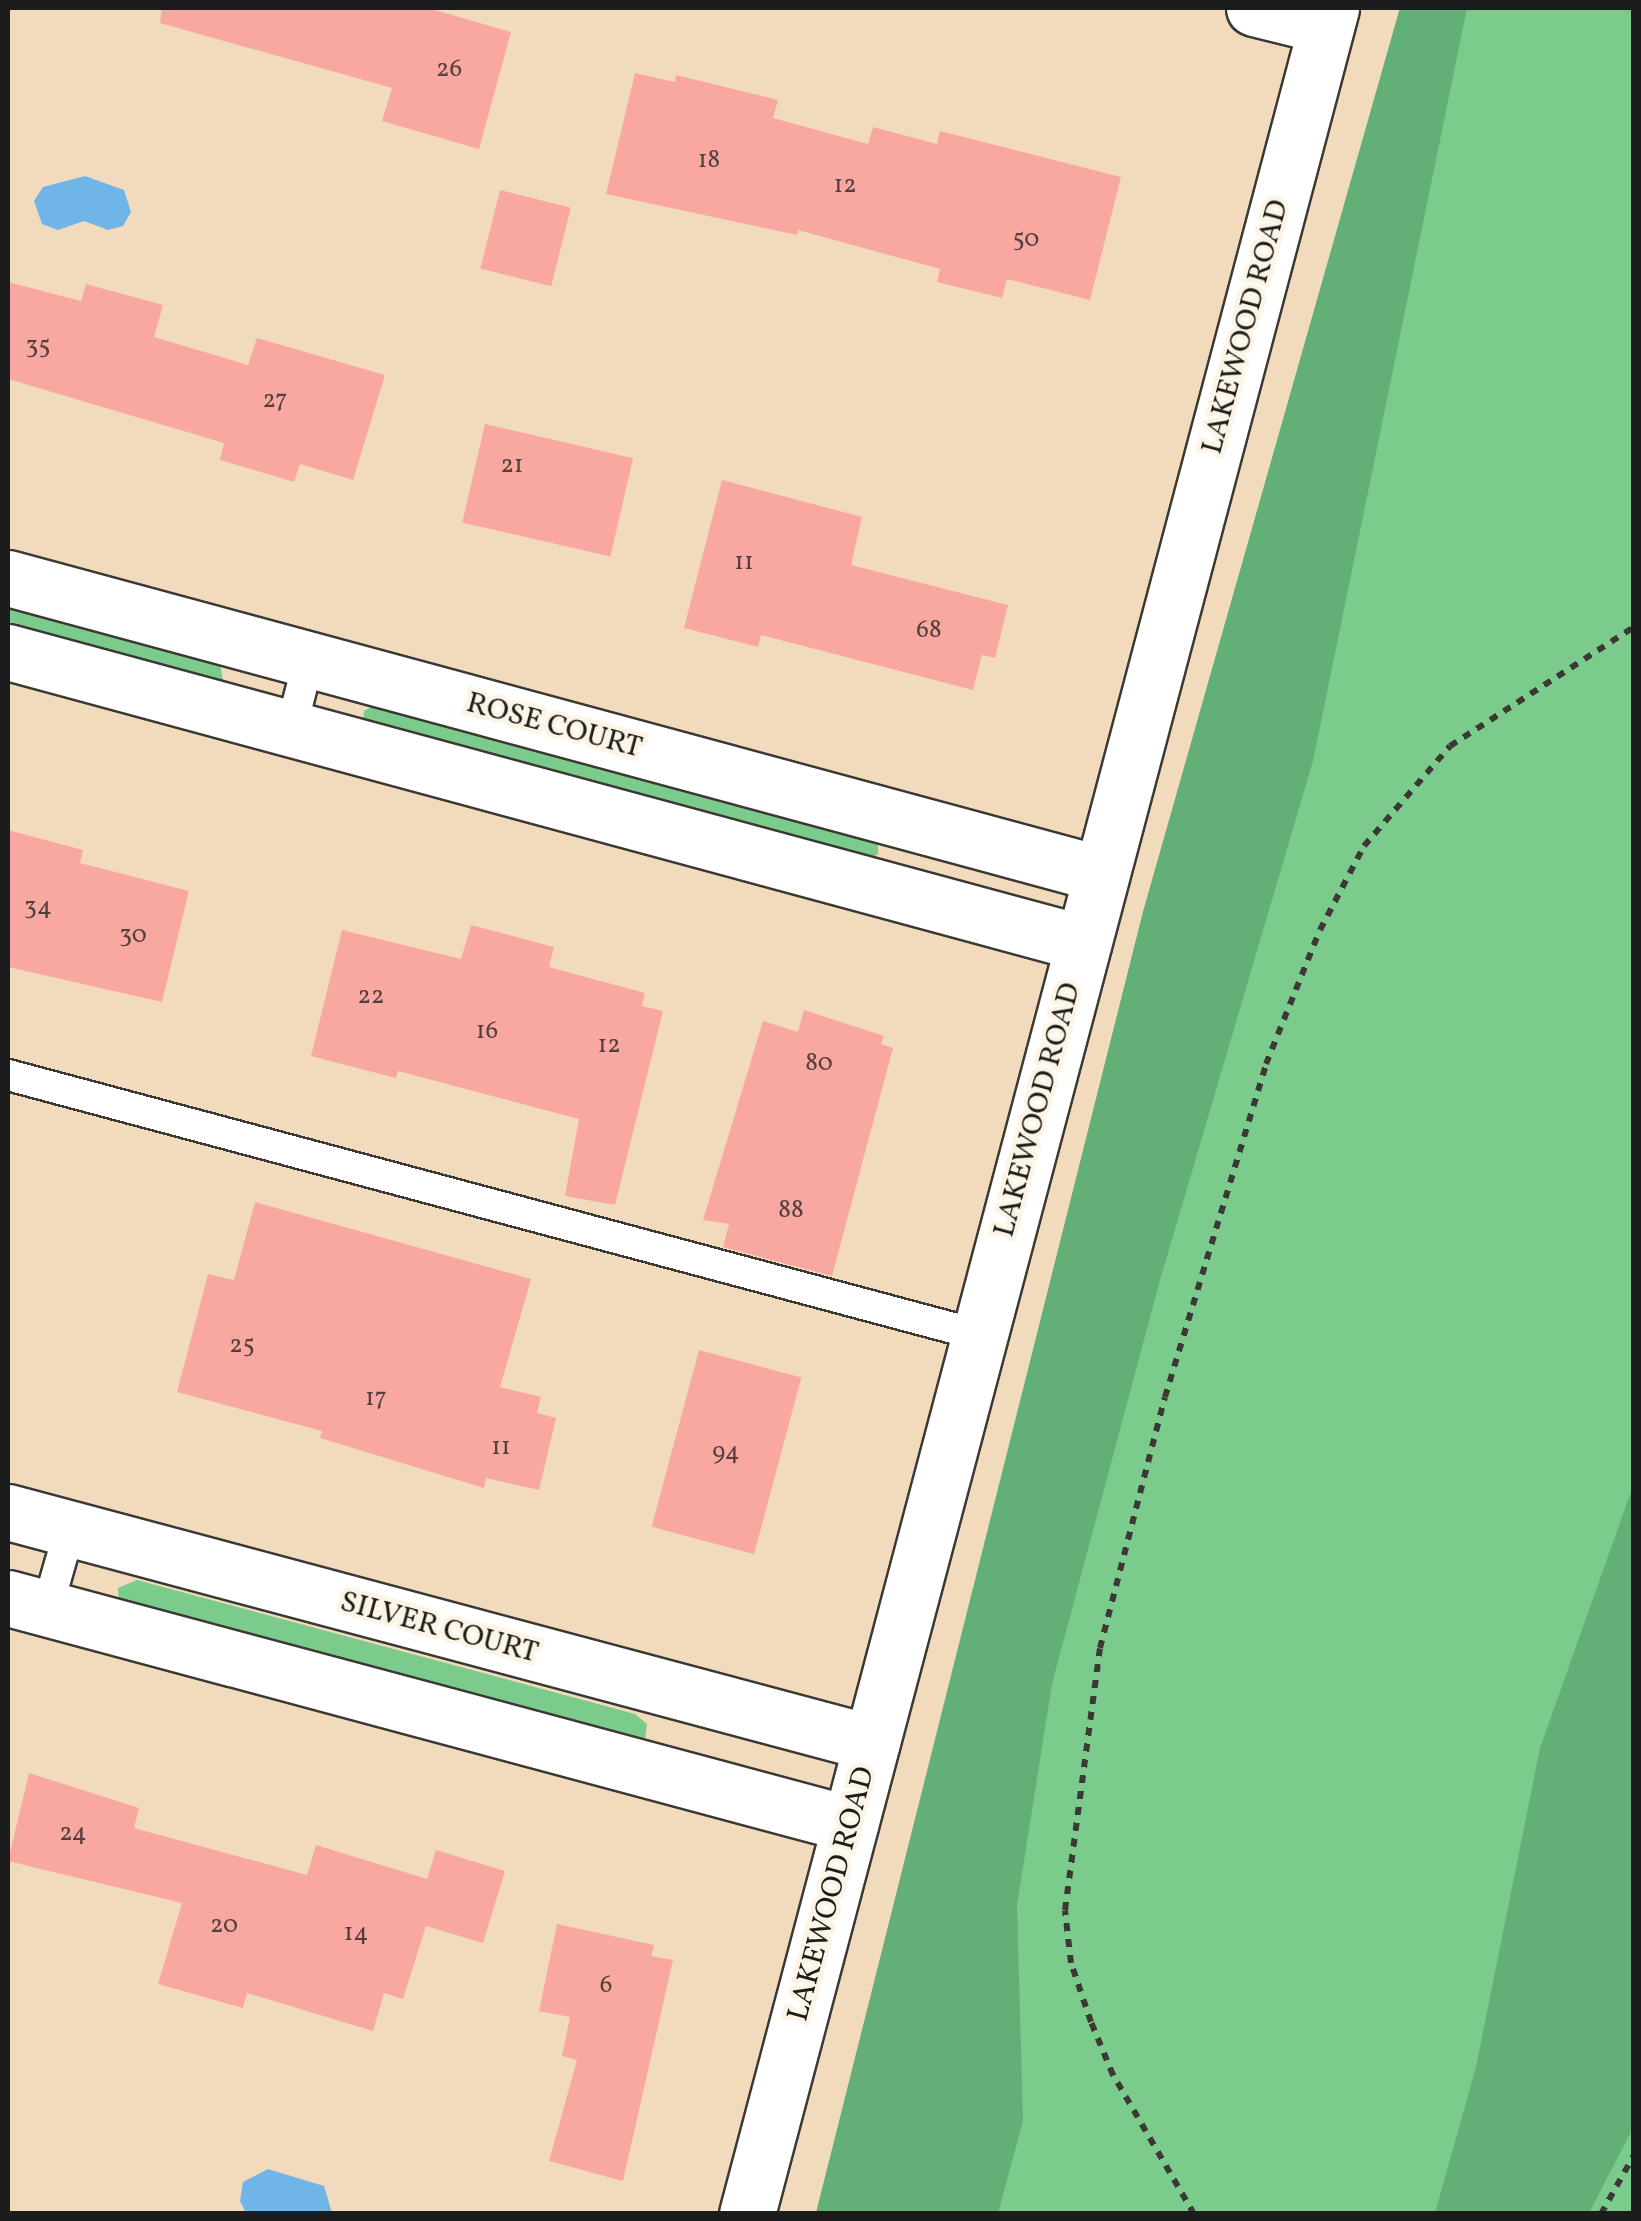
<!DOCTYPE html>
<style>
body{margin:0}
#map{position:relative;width:1641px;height:2221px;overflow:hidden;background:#f2dbbc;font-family:Vollkorn,serif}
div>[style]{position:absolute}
.green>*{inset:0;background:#7acb8c}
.forest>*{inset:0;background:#63af78}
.water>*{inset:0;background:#70b5e7}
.building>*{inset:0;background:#f9a8a1;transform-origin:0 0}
.path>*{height:6px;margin-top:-3px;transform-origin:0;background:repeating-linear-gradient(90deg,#3c3934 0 8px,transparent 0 16px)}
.roads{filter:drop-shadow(2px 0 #3c3934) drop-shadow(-2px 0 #3c3934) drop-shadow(0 2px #3c3934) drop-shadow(0 -2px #3c3934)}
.lane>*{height:30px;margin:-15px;padding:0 15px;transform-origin:15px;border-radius:15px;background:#fff}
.street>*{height:55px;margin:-27.5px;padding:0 27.5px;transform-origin:27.5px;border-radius:27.5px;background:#fff}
span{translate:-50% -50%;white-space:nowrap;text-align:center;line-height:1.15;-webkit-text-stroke:9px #fcf5e5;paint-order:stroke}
.number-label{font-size:25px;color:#533f3d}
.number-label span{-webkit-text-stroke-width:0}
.street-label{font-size:30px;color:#1c1c1c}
.frame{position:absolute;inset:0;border:10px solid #1c1c1c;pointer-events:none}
</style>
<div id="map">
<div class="green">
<div style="clip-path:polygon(1400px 8px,1633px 8px,1633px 2213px,816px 2214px,1143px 912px)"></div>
<div style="clip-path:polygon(8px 602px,220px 662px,223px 682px,8px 634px)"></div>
<div style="clip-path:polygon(374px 705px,878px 840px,878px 853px,872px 861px,363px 723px,364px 711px)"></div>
<div style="clip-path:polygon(137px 1580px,635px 1714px,647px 1724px,645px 1739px,119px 1602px,118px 1588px)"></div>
</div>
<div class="forest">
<div style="clip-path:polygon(1400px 8px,1467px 8px,1313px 761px,1160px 1280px,1052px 1684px,1017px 1905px,1023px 2121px,998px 2213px,816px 2213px,1143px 912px)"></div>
<div style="clip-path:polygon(1633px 1486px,1633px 2128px,1589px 2213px,1435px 2213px,1476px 2067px,1540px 1748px)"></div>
</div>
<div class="water">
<div style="clip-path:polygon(85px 176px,124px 190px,131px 212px,123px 226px,108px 230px,84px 221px,58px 230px,42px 224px,34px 201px,43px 187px)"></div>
<div style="clip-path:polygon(268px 2169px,324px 2186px,332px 2213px,246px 2213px,240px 2201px,243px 2182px)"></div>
</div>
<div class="building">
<div style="clip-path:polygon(162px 8px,428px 8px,511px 32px,479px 149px,382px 121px,392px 88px,160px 23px)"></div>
<div style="clip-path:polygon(635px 73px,675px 82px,676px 75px,778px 100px,773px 118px,868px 144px,873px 127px,937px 144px,940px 131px,1121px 177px,1090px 300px,1007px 279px,1002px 298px,937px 282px,940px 269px,798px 230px,797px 235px,606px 194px)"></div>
<div style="left:500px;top:190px;width:73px;height:81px;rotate:14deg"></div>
<div style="clip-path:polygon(8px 282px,81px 301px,86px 284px,163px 305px,154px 337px,248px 365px,257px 338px,385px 375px,353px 480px,300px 464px,294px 482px,220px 460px,224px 443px,8px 379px)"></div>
<div style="left:485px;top:424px;width:152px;height:101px;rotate:13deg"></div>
<div style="clip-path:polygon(722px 480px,862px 517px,851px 565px,1008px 605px,995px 658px,982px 655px,973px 690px,761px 635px,758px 647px,684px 628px)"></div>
<div style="clip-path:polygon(8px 830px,83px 850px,80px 863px,189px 891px,162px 1002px,8px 967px)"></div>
<div style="clip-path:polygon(471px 925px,554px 947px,549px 967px,645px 993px,642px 1006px,663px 1011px,615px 1205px,565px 1196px,579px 1119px,398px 1071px,396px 1078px,311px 1056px,342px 930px,461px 959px)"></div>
<div style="clip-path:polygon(804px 1010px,884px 1036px,881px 1044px,893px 1048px,832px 1276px,723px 1247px,729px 1224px,703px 1220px,763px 1021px,798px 1032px)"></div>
<div style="clip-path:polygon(255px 1202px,531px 1279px,500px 1387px,541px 1397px,537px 1413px,556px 1418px,539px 1490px,486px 1478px,484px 1488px,320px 1438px,322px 1431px,177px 1392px,208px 1274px,234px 1280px)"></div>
<div style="left:699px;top:1350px;width:106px;height:183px;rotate:15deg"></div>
<div style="clip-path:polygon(29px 1773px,139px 1808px,134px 1828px,307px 1875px,316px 1845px,427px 1879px,436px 1850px,505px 1871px,483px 1943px,426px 1926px,403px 1999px,384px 1993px,373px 2031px,247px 1993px,243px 2008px,158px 1984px,182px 1903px,8px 1861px)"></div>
<div style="clip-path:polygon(557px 1924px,654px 1945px,651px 1956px,673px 1960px,623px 2181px,549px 2161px,577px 2060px,562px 2056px,570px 2017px,539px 2011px)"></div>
</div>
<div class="path">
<div style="left:1194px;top:2214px;width:161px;rotate:-120.2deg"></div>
<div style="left:1113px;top:2075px;width:57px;rotate:-112.5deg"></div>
<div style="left:1091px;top:2022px;width:62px;rotate:-108.7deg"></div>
<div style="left:1071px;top:1963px;width:53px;rotate:-96.5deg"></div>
<div style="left:1065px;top:1910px;width:264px;rotate:-82.4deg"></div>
<div style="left:1100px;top:1648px;width:259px;rotate:-75.5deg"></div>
<div style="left:1165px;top:1397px;width:348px;rotate:-73.1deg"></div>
<div style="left:1266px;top:1064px;width:144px;rotate:-68.1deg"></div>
<div style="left:1320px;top:930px;width:95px;rotate:-62.4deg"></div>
<div style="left:1364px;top:846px;width:132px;rotate:-49.3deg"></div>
<div style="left:1450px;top:746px;width:219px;rotate:-32.9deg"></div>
<div style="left:1601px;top:2214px;width:68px;rotate:-60.8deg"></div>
</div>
<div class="roads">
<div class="lane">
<div style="left:291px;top:729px;width:72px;rotate:-75.6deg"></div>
<div style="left:8px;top:1075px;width:1005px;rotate:14.99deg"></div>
<div style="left:47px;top:1609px;width:83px;rotate:-74deg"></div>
</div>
<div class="street">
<div style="left:1254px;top:8px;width:74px;rotate:14deg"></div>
<div style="left:8px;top:578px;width:1132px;rotate:15.15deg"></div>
<div style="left:8px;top:652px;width:1114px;rotate:15.15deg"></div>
<div style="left:8px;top:1512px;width:894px;rotate:14.97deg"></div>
<div style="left:8px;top:1598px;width:872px;rotate:15.02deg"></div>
<div style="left:747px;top:2214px;width:2282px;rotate:-75.17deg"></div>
</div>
</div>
<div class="number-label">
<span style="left:449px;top:70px">26</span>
<span style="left:709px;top:161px">18</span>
<span style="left:845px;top:186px">12</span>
<span style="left:1026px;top:240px">50</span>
<span style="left:38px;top:347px">35</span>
<span style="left:275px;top:401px">27</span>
<span style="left:512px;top:466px">21</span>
<span style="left:744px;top:563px">11</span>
<span style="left:929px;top:631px">68</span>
<span style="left:38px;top:908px">34</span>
<span style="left:133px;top:936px">30</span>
<span style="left:371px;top:997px">22</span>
<span style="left:487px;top:1032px">16</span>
<span style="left:609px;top:1046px">12</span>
<span style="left:819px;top:1064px">80</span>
<span style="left:791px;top:1211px">88</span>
<span style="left:242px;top:1346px">25</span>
<span style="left:376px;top:1399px">17</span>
<span style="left:501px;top:1448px">11</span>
<span style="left:726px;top:1453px">94</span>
<span style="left:73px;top:1834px">24</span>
<span style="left:224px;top:1926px">20</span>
<span style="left:356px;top:1934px">14</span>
<span style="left:606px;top:1986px">6</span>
</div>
<div class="street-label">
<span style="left:1246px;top:327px;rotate:-75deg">LAKEWOOD ROAD</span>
<span style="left:554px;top:726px;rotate:15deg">ROSE COURT</span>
<span style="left:1038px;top:1110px;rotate:-75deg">LAKEWOOD ROAD</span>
<span style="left:439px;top:1628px;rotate:15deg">SILVER COURT</span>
<span style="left:832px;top:1894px;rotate:-75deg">LAKEWOOD ROAD</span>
</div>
<div class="frame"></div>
</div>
